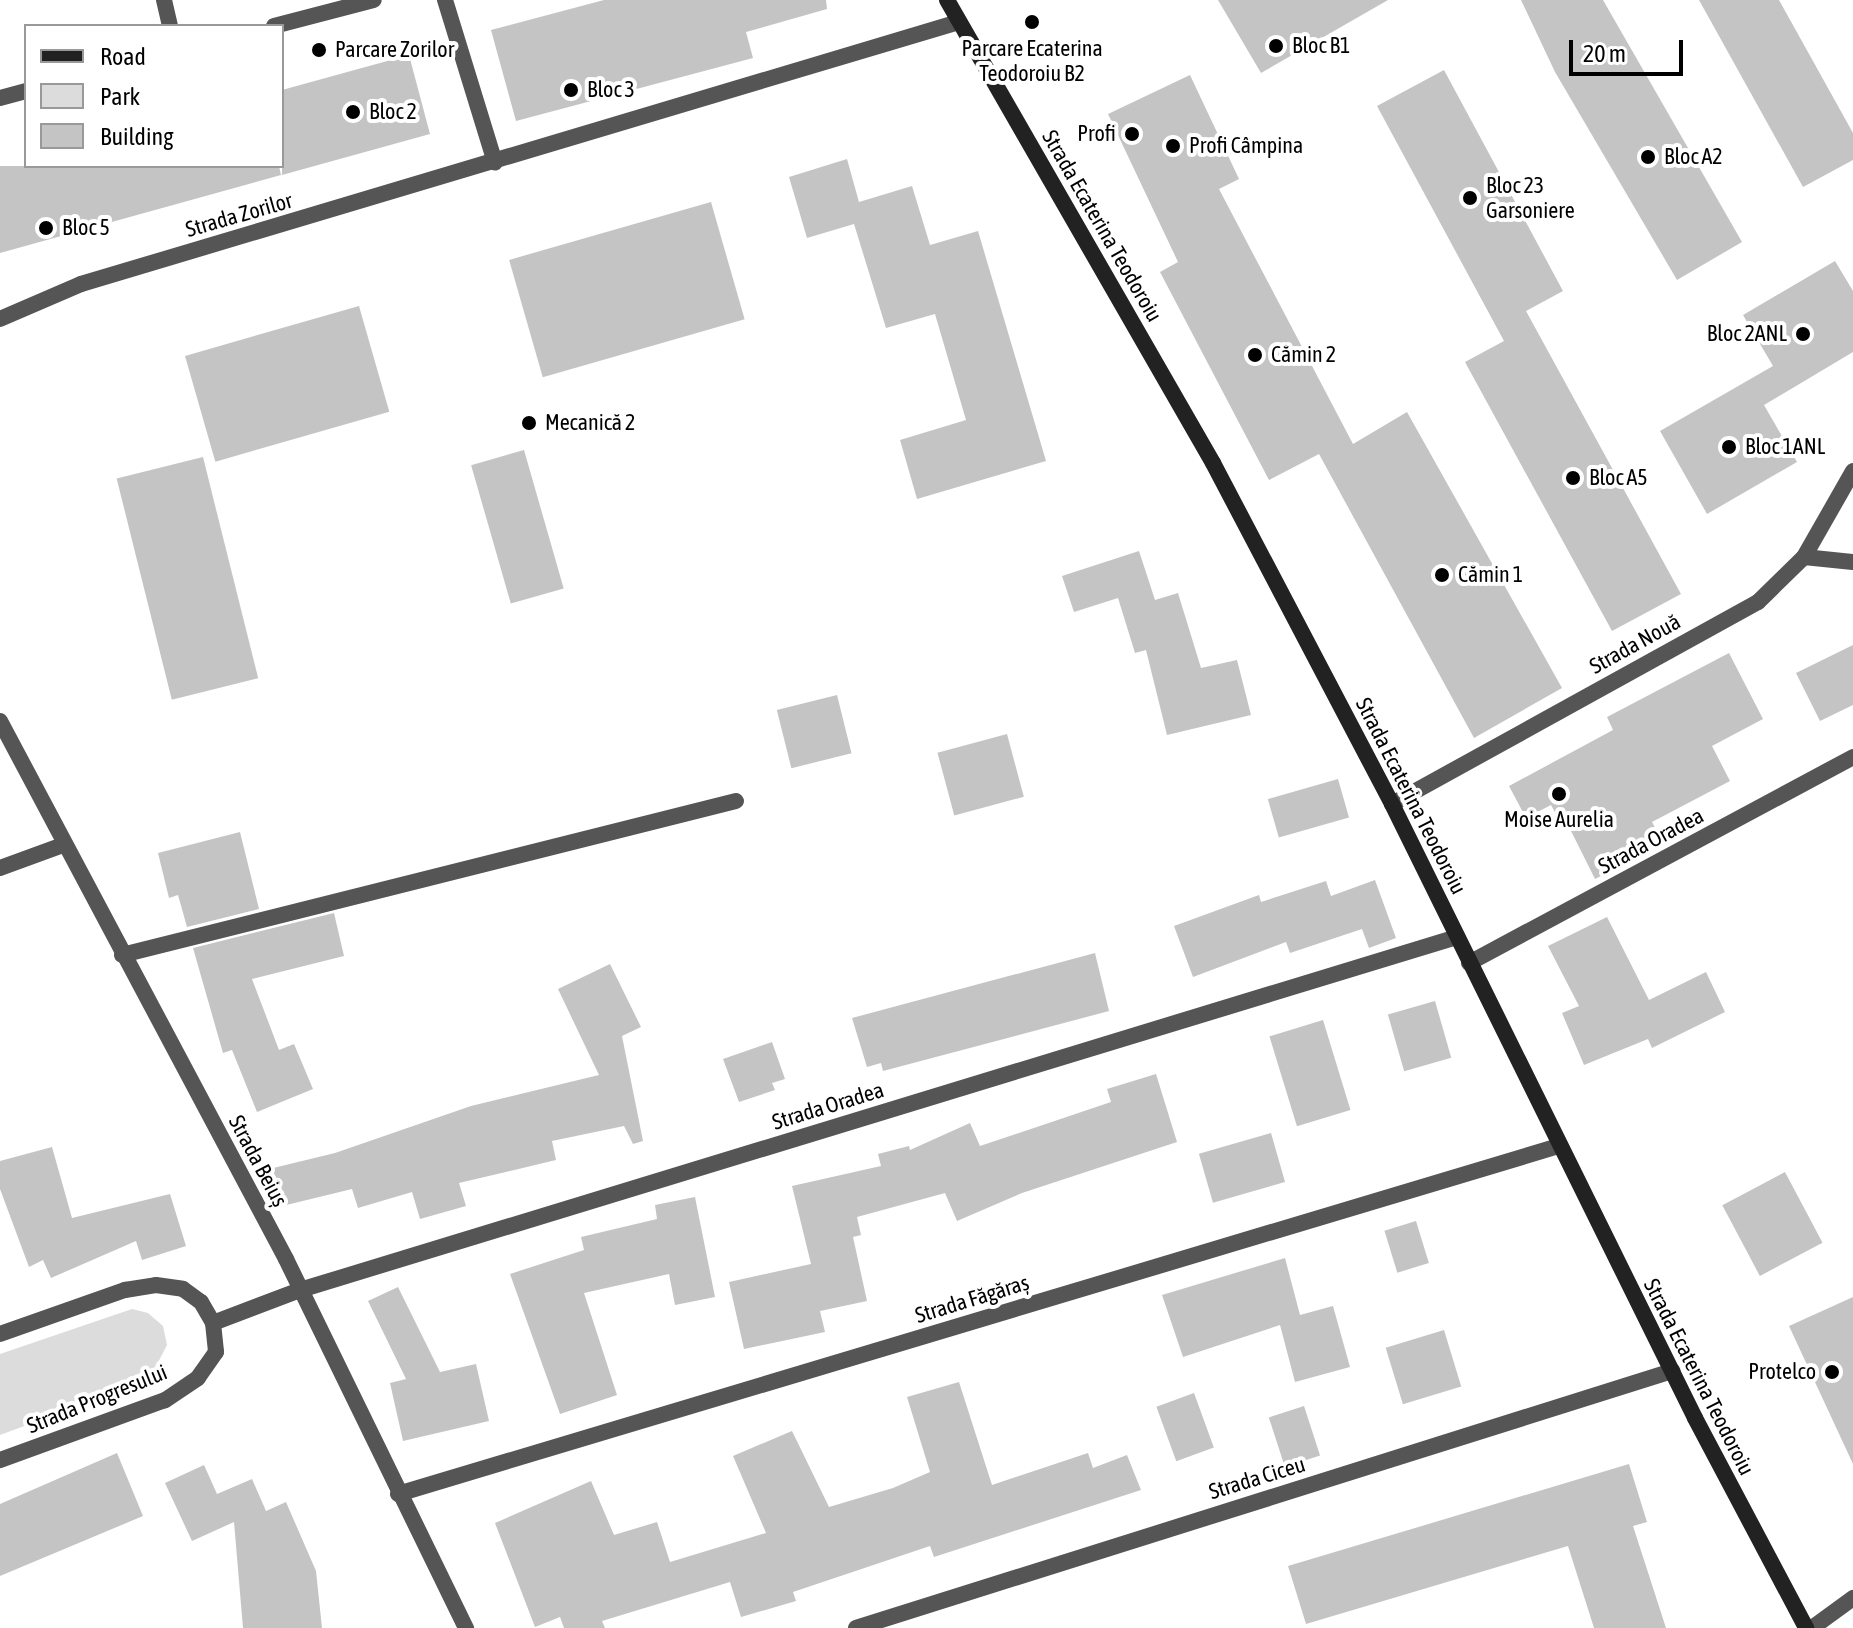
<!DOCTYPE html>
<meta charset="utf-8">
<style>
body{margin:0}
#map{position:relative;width:1853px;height:1628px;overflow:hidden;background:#fff;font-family:"Asap Condensed",sans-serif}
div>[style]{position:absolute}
.green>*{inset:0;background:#dcdcdc}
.building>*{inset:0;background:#c4c4c4;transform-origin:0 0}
.minor>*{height:16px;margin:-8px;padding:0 8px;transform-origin:8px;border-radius:8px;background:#555}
.tertiary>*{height:16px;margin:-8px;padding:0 8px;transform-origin:8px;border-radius:8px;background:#555}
.secondary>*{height:16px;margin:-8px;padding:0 8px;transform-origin:8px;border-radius:8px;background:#222}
.dots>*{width:22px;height:22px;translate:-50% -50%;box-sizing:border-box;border:4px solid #fff;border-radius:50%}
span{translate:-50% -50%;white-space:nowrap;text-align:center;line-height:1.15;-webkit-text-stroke:8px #fff;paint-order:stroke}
.poi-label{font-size:22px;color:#000}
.left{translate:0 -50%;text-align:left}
.right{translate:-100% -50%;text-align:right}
.street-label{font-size:22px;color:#000}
.legend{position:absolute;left:24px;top:24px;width:260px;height:144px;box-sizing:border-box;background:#fff;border:2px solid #999;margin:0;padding:10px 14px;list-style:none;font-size:24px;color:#000}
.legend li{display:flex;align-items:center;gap:16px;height:40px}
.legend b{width:40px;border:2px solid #999}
.scale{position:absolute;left:1569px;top:40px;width:114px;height:36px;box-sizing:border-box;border:4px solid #000;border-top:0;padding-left:10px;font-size:24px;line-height:28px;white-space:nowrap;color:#000;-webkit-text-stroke:6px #fff;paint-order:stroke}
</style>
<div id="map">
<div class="green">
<div style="clip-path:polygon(132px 1309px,148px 1313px,163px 1326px,167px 1345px,149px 1380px,0 1435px,0 1354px)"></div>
</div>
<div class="building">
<div style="clip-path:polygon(604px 0,826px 0,827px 9px,746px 32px,753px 58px,516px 121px,491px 30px)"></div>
<div style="clip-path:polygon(1218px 0,1388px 0,1261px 73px)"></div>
<div style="clip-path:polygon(1521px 0,1603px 0,1742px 242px,1677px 280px,1555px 72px)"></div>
<div style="clip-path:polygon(1699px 0,1779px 0,1853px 133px,1853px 160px,1803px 187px)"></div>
<div style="clip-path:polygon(409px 55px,430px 134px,282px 175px,282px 90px)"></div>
<div style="clip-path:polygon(1444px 70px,1563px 291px,1526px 311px,1681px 594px,1612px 631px,1465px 362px,1504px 341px,1377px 106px)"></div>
<div style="clip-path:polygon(1190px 75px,1239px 179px,1219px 189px,1353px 444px,1407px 412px,1562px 688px,1474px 738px,1319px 454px,1269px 480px,1160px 272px,1178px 262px,1108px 114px)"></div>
<div style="clip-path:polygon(847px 159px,859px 202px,912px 186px,930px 245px,978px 231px,1046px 461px,917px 499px,900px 440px,966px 420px,935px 314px,886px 328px,854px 224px,807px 238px,789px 177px)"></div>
<div style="clip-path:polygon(0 166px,279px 166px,281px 175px,0 253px)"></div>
<div style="left:711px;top:202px;width:122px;height:210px;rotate:74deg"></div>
<div style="clip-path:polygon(1835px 261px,1853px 291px,1853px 352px,1764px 405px,1797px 462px,1707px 514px,1660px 431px,1773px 366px,1743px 315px)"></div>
<div style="left:359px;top:306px;width:110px;height:181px;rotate:74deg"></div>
<div style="left:524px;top:450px;width:144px;height:55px;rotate:74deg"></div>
<div style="left:203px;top:457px;width:228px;height:89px;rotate:76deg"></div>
<div style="clip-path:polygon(1139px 551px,1155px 600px,1178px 593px,1201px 668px,1237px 660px,1251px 715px,1167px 735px,1146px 650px,1135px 653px,1118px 598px,1074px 612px,1062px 576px)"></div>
<div style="clip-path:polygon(1853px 645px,1853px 705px,1820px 721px,1796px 673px)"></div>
<div style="clip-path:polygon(1729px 653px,1763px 719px,1712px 746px,1730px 781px,1652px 822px,1664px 844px,1595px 879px,1568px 825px,1563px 827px,1551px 805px,1526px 818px,1509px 786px,1613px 730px,1607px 717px)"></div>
<div style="left:837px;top:695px;width:60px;height:62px;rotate:76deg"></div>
<div style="left:1007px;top:734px;width:65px;height:72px;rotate:75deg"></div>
<div style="left:1338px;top:779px;width:40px;height:73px;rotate:74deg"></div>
<div style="clip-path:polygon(240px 832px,259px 909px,187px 927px,178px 895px,169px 898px,158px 853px)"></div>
<div style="clip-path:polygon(1375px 880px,1396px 938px,1369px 948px,1362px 929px,1290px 953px,1286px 942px,1193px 977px,1174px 926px,1259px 895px,1261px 902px,1326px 881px,1331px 896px)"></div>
<div style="clip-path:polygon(334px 913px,344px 956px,252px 979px,279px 1050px,294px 1044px,313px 1089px,257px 1112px,232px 1050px,223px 1053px,193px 948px)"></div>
<div style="clip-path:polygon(1607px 917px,1649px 1000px,1706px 972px,1725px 1012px,1652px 1048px,1648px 1039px,1584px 1065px,1562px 1013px,1579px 1006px,1548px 946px)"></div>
<div style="clip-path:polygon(1095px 953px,1109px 1011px,883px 1071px,881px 1063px,867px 1067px,852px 1018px)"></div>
<div style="clip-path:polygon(610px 964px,641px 1027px,622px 1036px,643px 1141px,633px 1144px,624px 1126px,552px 1141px,556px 1160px,459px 1183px,466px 1206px,420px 1219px,412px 1192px,358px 1208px,352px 1189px,274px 1208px,265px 1170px,335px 1153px,471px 1106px,599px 1075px,558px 989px)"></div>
<div style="left:1435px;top:1001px;width:59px;height:49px;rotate:74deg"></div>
<div style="left:1323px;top:1020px;width:94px;height:56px;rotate:73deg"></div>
<div style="clip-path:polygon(772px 1042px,785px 1079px,772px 1083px,775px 1090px,739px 1102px,723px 1059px)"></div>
<div style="clip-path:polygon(1156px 1074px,1177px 1142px,1022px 1193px,957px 1221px,945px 1193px,857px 1217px,861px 1235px,853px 1237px,867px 1301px,820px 1311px,825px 1332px,744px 1349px,729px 1282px,811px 1264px,792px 1186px,881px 1166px,878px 1154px,909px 1146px,910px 1150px,970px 1123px,980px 1146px,1111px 1102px,1107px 1089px)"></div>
<div style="left:1271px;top:1133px;width:51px;height:75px;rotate:74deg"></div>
<div style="clip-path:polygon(52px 1147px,72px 1218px,170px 1194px,186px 1246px,142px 1260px,136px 1241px,51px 1278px,43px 1260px,29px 1267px,0 1189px,0 1161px)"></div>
<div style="left:1785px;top:1172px;width:80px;height:71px;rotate:62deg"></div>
<div style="clip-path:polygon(695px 1197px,715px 1297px,675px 1305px,669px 1274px,584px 1293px,617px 1395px,560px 1414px,510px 1274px,584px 1250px,581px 1237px,657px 1219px,655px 1205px)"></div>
<div style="left:1416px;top:1221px;width:44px;height:33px;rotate:73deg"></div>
<div style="clip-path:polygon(1285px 1258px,1300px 1315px,1333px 1306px,1350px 1367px,1295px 1382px,1280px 1325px,1183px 1357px,1162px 1295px)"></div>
<div style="clip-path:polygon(398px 1287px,440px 1372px,476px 1364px,489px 1421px,403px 1441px,390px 1383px,406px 1379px,368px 1301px)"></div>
<div style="clip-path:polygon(1853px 1297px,1853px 1464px,1789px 1326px)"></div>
<div style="left:1444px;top:1330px;width:59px;height:61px;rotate:73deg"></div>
<div style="clip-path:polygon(959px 1382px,992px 1485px,1088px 1453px,1093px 1468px,1127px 1455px,1141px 1490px,934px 1557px,930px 1546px,793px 1592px,796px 1601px,741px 1617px,730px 1582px,602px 1621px,605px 1628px,564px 1628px,560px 1617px,535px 1627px,495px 1523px,591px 1481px,614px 1535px,657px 1522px,670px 1562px,766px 1533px,733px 1456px,792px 1431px,829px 1507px,893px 1488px,930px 1472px,907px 1397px)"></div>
<div style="left:1194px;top:1393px;width:58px;height:40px;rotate:70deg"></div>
<div style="left:1304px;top:1406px;width:52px;height:37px;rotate:72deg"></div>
<div style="clip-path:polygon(117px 1453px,143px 1516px,0 1576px,0 1504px)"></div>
<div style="clip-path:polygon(1629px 1464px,1647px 1522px,1633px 1526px,1666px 1628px,1594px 1628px,1568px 1546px,1306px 1624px,1288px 1566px)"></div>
<div style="clip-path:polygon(204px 1465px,217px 1494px,252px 1479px,266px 1511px,286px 1502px,316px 1571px,322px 1628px,243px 1628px,234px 1522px,192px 1541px,165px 1483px)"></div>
</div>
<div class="minor">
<div style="left:164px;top:0;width:27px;rotate:77deg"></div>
<div style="left:445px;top:0;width:170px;rotate:72.9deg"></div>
<div style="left:274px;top:26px;width:103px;rotate:-14.6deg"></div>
<div style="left:0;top:98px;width:27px;rotate:-15deg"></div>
<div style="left:1804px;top:557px;width:49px;rotate:5.8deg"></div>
<div style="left:0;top:721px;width:609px;rotate:62deg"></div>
<div style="left:286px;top:1259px;width:411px;rotate:64deg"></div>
<div style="left:1392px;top:804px;width:418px;rotate:-28.9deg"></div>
<div style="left:1758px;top:602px;width:64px;rotate:-44.4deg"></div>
<div style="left:1804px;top:557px;width:99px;rotate:-60.3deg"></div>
<div style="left:0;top:868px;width:67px;rotate:-20.1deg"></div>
<div style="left:122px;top:955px;width:633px;rotate:-14.08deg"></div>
<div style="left:1469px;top:963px;width:436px;rotate:-28.2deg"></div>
<div style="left:213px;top:1323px;width:93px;rotate:-20.8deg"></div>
<div style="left:300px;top:1290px;width:1210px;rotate:-16.97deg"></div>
<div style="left:0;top:1334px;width:133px;rotate:-19.4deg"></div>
<div style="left:125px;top:1290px;width:31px;rotate:-9deg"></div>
<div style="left:156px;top:1285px;width:27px;rotate:8deg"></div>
<div style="left:183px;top:1289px;width:22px;rotate:36deg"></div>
<div style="left:201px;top:1302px;width:24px;rotate:60deg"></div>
<div style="left:213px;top:1323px;width:29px;rotate:84deg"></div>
<div style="left:216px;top:1352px;width:32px;rotate:125deg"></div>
<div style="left:198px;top:1378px;width:40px;rotate:146deg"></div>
<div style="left:165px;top:1400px;width:176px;rotate:160deg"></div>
<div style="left:398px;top:1494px;width:1212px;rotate:-16.69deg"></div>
<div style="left:856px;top:1628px;width:856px;rotate:-17.48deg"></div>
<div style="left:1812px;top:1628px;width:51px;rotate:-36.2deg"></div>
</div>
<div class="tertiary">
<div style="left:0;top:319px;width:88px;rotate:-23.4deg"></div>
<div style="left:81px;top:284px;width:916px;rotate:-16.62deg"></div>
</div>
<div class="secondary">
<div style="left:947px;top:0;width:534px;rotate:60.12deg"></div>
<div style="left:1213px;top:463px;width:385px;rotate:62.3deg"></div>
<div style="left:1392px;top:804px;width:685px;rotate:63.73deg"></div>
<div style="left:1695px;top:1418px;width:238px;rotate:62.1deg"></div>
</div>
<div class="dots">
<div style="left:1032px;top:22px;background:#000"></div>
<div style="left:1276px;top:46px;background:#000"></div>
<div style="left:319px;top:50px;background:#000"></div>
<div style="left:571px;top:90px;background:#000"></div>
<div style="left:353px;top:112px;background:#000"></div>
<div style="left:1132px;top:134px;background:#000"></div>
<div style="left:1173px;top:146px;background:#000"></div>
<div style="left:1648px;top:157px;background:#000"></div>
<div style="left:1470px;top:198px;background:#000"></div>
<div style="left:46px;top:228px;background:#000"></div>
<div style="left:1803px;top:334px;background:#000"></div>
<div style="left:1255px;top:355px;background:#000"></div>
<div style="left:529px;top:423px;background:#000"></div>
<div style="left:1729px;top:447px;background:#000"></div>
<div style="left:1573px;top:478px;background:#000"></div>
<div style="left:1442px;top:575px;background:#000"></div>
<div style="left:1559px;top:794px;background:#000"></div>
<div style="left:1832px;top:1372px;background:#000"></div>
</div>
<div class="poi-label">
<span class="left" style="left:1292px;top:46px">Bloc B1</span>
<span style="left:1032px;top:61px">Parcare Ecaterina<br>Teodoroiu B2</span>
<span class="left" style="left:335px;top:50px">Parcare Zorilor</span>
<span class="left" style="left:587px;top:90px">Bloc 3</span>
<span class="left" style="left:369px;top:112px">Bloc 2</span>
<span class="right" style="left:1116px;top:134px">Profi</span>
<span class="left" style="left:1189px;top:146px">Profi Câmpina</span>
<span class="left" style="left:1664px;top:157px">Bloc A2</span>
<span class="left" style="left:1486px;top:198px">Bloc 23<br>Garsoniere</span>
<span class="left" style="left:62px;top:228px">Bloc 5</span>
<span class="right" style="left:1787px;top:334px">Bloc 2ANL</span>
<span class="left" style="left:1271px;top:355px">Cămin 2</span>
<span class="left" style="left:545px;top:423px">Mecanică 2</span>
<span class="left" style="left:1745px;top:447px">Bloc 1ANL</span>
<span class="left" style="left:1589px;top:478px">Bloc A5</span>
<span class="left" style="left:1458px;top:575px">Cămin 1</span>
<span style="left:1559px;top:820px">Moise Aurelia</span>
<span class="right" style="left:1816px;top:1372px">Protelco</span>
</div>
<div class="street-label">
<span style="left:239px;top:215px;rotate:-16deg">Strada Zorilor</span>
<span style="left:1102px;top:226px;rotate:60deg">Strada Ecaterina Teodoroiu</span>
<span style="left:1635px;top:644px;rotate:-29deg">Strada Nouă</span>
<span style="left:1411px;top:796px;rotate:63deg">Strada Ecaterina Teodoroiu</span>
<span style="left:1651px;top:841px;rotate:-28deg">Strada Oradea</span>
<span style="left:828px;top:1106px;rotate:-17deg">Strada Oradea</span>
<span style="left:258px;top:1161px;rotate:62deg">Strada Beiuș</span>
<span style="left:972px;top:1299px;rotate:-17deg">Strada Făgăraș</span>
<span style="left:1699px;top:1377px;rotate:63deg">Strada Ecaterina Teodoroiu</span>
<span style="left:97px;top:1399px;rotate:-22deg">Strada Progresului</span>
<span style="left:1257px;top:1478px;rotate:-17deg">Strada Ciceu</span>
</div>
<ul class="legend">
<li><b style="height:10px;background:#222"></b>Road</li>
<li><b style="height:22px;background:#dcdcdc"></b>Park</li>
<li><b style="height:22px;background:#c4c4c4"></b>Building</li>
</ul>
<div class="scale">20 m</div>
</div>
